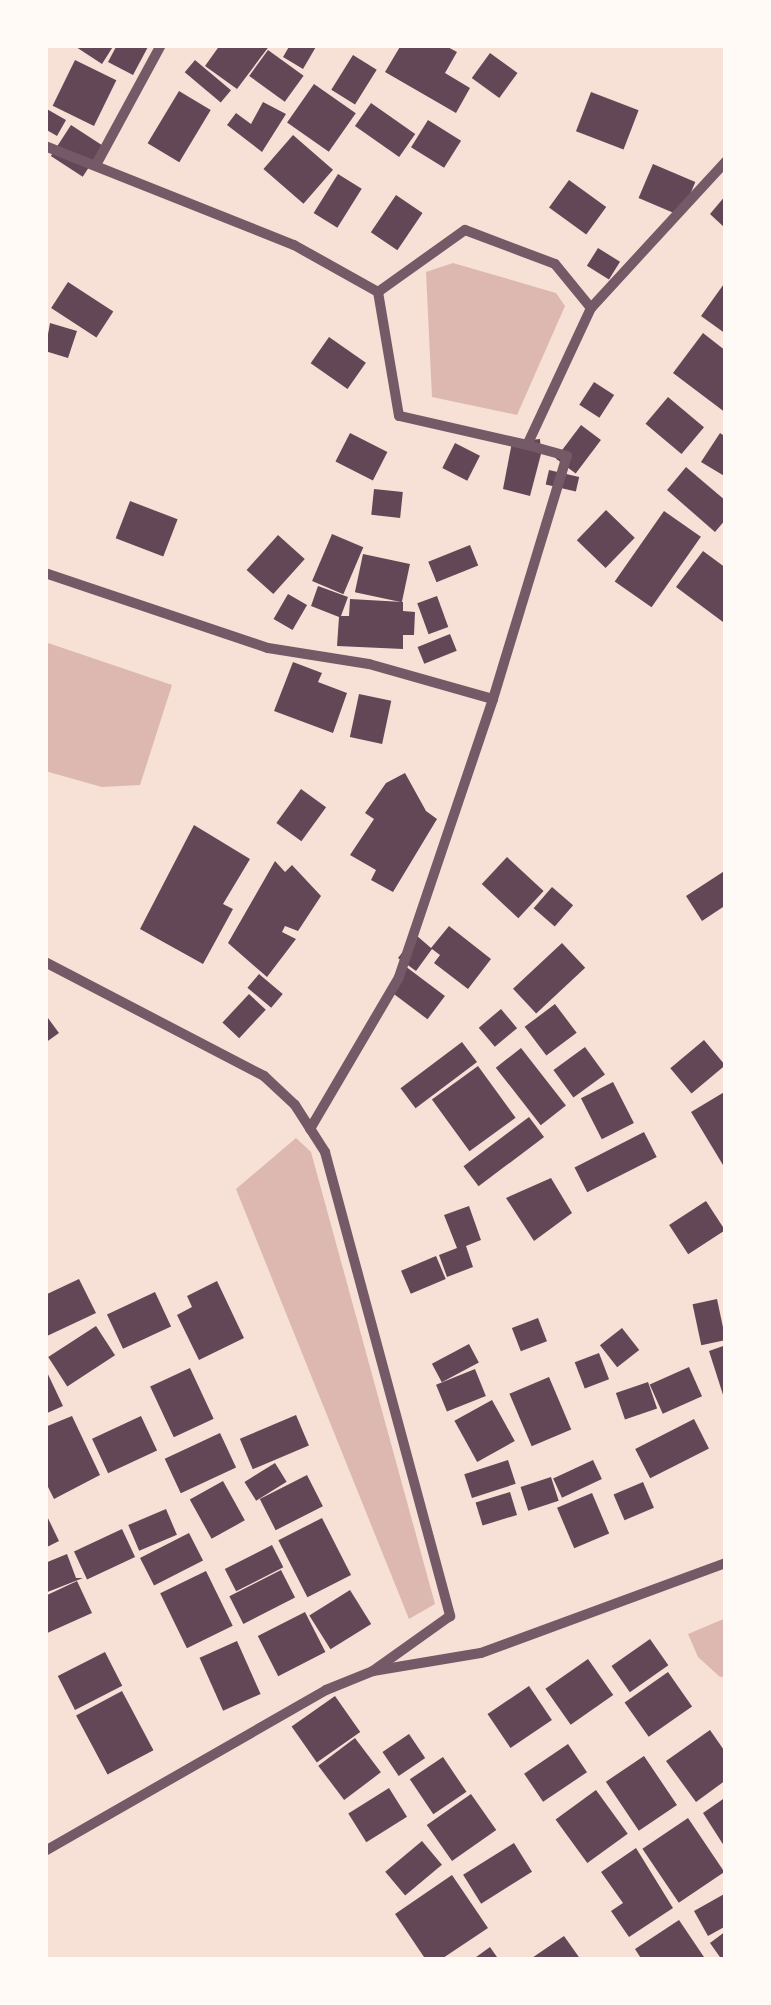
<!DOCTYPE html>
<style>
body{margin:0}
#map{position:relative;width:771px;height:2005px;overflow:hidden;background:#f7e1d7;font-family:Jost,sans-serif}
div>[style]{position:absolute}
.water>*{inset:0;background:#dcb8b0}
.building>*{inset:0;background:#644757;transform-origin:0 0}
.minor>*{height:10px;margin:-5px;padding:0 5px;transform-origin:5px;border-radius:5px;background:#755966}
span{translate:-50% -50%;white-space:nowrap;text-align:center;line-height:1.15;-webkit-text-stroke:10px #fffaf5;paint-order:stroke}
.frame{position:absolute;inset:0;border:48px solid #fffaf5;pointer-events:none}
</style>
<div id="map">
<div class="water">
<div style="clip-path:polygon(453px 263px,556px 293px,565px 306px,517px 415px,432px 397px,426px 272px)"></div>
<div style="clip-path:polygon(45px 642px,172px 685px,140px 785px,102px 787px,45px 771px)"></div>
<div style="clip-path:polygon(296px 1138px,311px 1152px,435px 1604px,409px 1619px,236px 1189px)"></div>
<div style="clip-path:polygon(726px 1618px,726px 1676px,720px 1677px,698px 1657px,688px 1634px)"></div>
</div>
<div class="building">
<div style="clip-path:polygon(73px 45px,114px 45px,102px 64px)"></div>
<div style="clip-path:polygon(117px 45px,149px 45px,133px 75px,108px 62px)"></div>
<div style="clip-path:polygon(220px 45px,270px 45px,237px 89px,205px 66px)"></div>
<div style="clip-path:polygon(290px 45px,317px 45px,303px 69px,283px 57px)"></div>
<div style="clip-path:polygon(401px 45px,444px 45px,457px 52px,445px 73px,470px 88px,456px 113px,385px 72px)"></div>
<div style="left:268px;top:50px;width:44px;height:32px;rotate:36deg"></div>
<div style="left:490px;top:53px;width:34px;height:31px;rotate:36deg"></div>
<div style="left:353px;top:55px;width:28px;height:41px;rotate:32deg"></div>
<div style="left:75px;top:60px;width:46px;height:51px;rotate:26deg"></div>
<div style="left:195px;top:60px;width:47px;height:16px;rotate:40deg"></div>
<div style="left:314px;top:84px;width:51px;height:47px;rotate:35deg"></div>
<div style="left:179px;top:91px;width:37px;height:61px;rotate:31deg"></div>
<div style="left:591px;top:92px;width:51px;height:42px;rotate:21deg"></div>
<div style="clip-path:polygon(263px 102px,286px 114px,262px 152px,227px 125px,236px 113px,251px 124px)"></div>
<div style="left:371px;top:103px;width:54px;height:28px;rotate:35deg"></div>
<div style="clip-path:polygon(45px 108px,66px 120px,57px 136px,45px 129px)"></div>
<div style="left:428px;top:120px;width:39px;height:32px;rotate:32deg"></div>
<div style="left:71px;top:125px;width:38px;height:37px;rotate:33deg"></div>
<div style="left:293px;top:135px;width:53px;height:45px;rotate:41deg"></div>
<div style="left:653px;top:164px;width:46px;height:37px;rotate:23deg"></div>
<div style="left:338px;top:174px;width:28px;height:46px;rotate:32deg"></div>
<div style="left:569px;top:180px;width:46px;height:34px;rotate:36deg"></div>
<div style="left:396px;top:195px;width:32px;height:45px;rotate:34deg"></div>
<div style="clip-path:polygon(726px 195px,726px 229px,710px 214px)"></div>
<div style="left:598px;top:248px;width:26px;height:21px;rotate:32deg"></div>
<div style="clip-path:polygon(726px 281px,726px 334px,701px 316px)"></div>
<div style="left:68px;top:282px;width:54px;height:31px;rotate:33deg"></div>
<div style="clip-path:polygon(50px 323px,77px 331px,68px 358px,45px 351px)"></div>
<div style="clip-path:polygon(703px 333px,726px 351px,726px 413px,673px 373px)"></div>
<div style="left:329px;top:337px;width:45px;height:32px;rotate:35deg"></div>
<div style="left:594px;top:382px;width:24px;height:27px;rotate:33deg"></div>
<div style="left:668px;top:397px;width:47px;height:35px;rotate:40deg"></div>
<div style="left:581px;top:425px;width:25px;height:42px;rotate:37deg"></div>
<div style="left:350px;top:433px;width:42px;height:32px;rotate:27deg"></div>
<div style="clip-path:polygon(720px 433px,726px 437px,726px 477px,701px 462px)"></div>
<div style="clip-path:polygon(540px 439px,541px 454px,530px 496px,503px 489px,512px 442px)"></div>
<div style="left:455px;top:443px;width:28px;height:28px;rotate:27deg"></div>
<div style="clip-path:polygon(686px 467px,726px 501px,726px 519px,715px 532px,667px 490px)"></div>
<div style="left:549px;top:470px;width:31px;height:15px;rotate:13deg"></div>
<div style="left:374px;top:489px;width:29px;height:26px;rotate:6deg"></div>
<div style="left:130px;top:501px;width:51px;height:40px;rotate:21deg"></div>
<div style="left:606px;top:510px;width:40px;height:42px;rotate:44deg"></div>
<div style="left:664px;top:511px;width:45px;height:86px;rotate:35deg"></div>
<div style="left:332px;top:534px;width:34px;height:51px;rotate:23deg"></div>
<div style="left:278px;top:535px;width:36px;height:47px;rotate:42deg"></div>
<div style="left:470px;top:545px;width:22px;height:45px;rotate:68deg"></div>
<div style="clip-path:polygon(703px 551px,726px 568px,723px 622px,676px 587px)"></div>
<div style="left:363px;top:554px;width:48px;height:39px;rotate:12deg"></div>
<div style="clip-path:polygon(318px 586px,348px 597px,341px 616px,349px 616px,350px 599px,403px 602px,403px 611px,415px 612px,414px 635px,403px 635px,403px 649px,337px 646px,339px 617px,311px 606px)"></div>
<div style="left:288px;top:594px;width:22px;height:29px;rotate:30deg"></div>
<div style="left:437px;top:596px;width:33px;height:21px;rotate:70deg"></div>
<div style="left:450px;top:634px;width:18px;height:35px;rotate:68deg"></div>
<div style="clip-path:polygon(293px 662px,322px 673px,318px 682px,347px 693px,333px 733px,274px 711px)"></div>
<div style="left:359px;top:694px;width:33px;height:44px;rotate:12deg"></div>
<div style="clip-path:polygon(405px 773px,426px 811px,437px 819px,393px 892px,371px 880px,376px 870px,350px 855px,374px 819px,365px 813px,386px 783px)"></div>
<div style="left:301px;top:789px;width:31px;height:42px;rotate:36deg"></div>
<div style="clip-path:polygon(194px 825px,250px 859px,223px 904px,233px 909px,203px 964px,140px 929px)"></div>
<div style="left:507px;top:857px;width:50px;height:37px;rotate:43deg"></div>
<div style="clip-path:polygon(275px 861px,285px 872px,292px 865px,321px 896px,298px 931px,285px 926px,282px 932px,296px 939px,267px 977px,228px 943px)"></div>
<div style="clip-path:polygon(726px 870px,726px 905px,702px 921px,686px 896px)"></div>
<div style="left:552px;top:887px;width:28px;height:28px;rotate:41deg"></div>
<div style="clip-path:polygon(449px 926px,491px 959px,468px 989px,434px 963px,440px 955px,432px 949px,416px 971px,398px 958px,416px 935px,431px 948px)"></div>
<div style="left:562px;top:943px;width:34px;height:67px;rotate:47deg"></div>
<div style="left:405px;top:966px;width:50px;height:29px;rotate:37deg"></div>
<div style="left:259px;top:974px;width:31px;height:18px;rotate:40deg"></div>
<div style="left:249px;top:994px;width:23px;height:39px;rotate:43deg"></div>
<div style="left:555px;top:1004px;width:36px;height:38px;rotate:53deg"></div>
<div style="left:501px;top:1009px;width:25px;height:29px;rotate:50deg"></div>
<div style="clip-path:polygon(45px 1014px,59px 1033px,45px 1043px)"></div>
<div style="left:704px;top:1040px;width:33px;height:44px;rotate:50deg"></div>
<div style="left:462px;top:1042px;width:25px;height:77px;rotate:53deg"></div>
<div style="left:585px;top:1047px;width:34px;height:39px;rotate:54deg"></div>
<div style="left:521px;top:1048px;width:73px;height:32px;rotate:52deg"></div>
<div style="left:478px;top:1066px;width:64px;height:57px;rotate:54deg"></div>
<div style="left:613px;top:1082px;width:46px;height:36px;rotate:63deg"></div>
<div style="clip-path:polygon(726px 1091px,726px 1170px,691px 1112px)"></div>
<div style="left:529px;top:1117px;width:25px;height:82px;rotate:53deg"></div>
<div style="left:644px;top:1132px;width:28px;height:78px;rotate:63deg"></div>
<div style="clip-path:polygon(551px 1178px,572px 1213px,534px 1241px,506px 1198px)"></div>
<div style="left:706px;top:1201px;width:35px;height:44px;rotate:57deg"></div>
<div style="clip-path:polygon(469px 1206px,481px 1240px,466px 1246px,473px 1267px,447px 1277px,439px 1255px,457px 1248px,444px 1215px)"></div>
<div style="left:436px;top:1256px;width:25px;height:38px;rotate:67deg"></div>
<div style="clip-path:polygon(79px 1279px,96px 1313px,47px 1336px,45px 1295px)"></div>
<div style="clip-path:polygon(217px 1281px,244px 1338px,199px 1360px,177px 1315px,192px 1307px,187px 1296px)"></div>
<div style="left:155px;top:1292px;width:38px;height:53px;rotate:65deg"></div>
<div style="left:717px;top:1299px;width:42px;height:25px;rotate:78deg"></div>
<div style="left:538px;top:1318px;width:25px;height:28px;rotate:69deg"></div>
<div style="left:96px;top:1326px;width:35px;height:57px;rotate:57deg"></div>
<div style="left:622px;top:1328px;width:28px;height:28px;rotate:52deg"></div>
<div style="left:469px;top:1344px;width:21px;height:42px;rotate:62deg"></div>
<div style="clip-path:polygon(726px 1345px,726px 1401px,725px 1401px,709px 1351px)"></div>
<div style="left:599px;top:1353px;width:28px;height:26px;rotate:69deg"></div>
<div style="left:689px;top:1367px;width:32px;height:43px;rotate:66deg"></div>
<div style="clip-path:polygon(45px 1368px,63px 1406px,45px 1414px)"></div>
<div style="left:190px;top:1368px;width:56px;height:44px;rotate:65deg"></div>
<div style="left:475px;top:1369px;width:29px;height:42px;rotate:68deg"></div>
<div style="left:549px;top:1377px;width:57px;height:43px;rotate:67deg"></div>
<div style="left:648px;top:1382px;width:28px;height:34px;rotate:71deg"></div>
<div style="left:492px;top:1400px;width:47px;height:43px;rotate:61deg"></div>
<div style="left:296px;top:1415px;width:33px;height:61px;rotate:67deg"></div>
<div style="clip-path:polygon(72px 1416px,100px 1475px,54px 1499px,45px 1481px,45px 1427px)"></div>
<div style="left:141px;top:1416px;width:38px;height:54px;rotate:65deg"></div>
<div style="left:694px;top:1419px;width:33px;height:66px;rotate:63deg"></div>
<div style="left:220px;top:1433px;width:38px;height:61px;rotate:65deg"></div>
<div style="left:508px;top:1460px;width:25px;height:46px;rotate:72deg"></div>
<div style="left:593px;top:1460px;width:21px;height:44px;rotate:65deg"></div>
<div style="left:275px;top:1463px;width:22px;height:36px;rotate:58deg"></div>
<div style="left:307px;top:1475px;width:35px;height:53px;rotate:63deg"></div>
<div style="left:551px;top:1477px;width:25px;height:32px;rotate:72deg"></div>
<div style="left:223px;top:1481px;width:45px;height:38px;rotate:61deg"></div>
<div style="left:643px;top:1482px;width:28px;height:32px;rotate:67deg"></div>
<div style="left:510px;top:1492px;width:24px;height:36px;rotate:73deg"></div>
<div style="left:592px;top:1493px;width:44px;height:38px;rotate:67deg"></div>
<div style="left:166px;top:1509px;width:28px;height:41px;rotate:67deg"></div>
<div style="clip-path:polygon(45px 1512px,59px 1541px,45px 1548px)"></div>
<div style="left:322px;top:1518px;width:64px;height:49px;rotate:63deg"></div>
<div style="left:122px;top:1529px;width:31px;height:53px;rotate:65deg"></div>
<div style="left:189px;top:1533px;width:31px;height:55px;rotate:63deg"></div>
<div style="left:272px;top:1545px;width:25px;height:53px;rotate:63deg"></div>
<div style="clip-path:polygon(67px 1554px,76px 1578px,83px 1578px,45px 1593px,45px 1563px)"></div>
<div style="left:281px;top:1570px;width:31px;height:58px;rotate:63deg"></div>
<div style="left:206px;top:1571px;width:61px;height:51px;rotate:64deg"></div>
<div style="clip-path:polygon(77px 1581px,92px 1613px,45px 1634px,45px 1596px)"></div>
<div style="left:350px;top:1590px;width:40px;height:48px;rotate:58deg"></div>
<div style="left:305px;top:1612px;width:45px;height:53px;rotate:63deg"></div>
<div style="left:650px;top:1639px;width:32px;height:47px;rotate:55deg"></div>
<div style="left:237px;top:1641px;width:58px;height:41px;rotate:66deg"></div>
<div style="left:105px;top:1652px;width:38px;height:53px;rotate:63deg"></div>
<div style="left:588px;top:1659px;width:44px;height:52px;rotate:55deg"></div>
<div style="left:668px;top:1672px;width:42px;height:53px;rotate:55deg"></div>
<div style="left:529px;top:1686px;width:41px;height:50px;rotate:56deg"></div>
<div style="left:122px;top:1691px;width:67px;height:52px;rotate:62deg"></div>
<div style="left:335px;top:1696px;width:44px;height:53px;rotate:55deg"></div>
<div style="clip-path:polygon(710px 1730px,726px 1753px,726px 1780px,696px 1802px,666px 1761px)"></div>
<div style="left:409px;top:1734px;width:29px;height:32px;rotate:56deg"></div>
<div style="left:355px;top:1738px;width:43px;height:46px;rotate:53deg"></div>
<div style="left:568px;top:1744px;width:34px;height:53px;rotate:56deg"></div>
<div style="left:644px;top:1756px;width:59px;height:46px;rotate:56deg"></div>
<div style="left:443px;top:1757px;width:42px;height:40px;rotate:56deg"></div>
<div style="left:389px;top:1788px;width:34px;height:48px;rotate:58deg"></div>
<div style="left:596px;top:1790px;width:54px;height:50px;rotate:54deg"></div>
<div style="left:471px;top:1794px;width:44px;height:54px;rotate:55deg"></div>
<div style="clip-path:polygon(726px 1797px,726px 1849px,703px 1813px)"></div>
<div style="left:688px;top:1818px;width:65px;height:55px;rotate:56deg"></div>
<div style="left:422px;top:1841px;width:31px;height:48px;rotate:50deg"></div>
<div style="left:514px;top:1843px;width:34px;height:60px;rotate:58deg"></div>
<div style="clip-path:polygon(636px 1848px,673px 1908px,629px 1937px,611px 1911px,623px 1903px,601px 1872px)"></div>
<div style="clip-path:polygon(452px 1875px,488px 1928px,440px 1960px,426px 1960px,395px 1914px)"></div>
<div style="clip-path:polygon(726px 1893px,726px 1926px,708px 1936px,694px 1911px)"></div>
<div style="clip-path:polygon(679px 1920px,706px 1960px,642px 1960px,635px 1949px)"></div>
<div style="clip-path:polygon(726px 1931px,726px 1960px,722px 1960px,710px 1943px)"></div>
<div style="clip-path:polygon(564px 1936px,581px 1960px,529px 1960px)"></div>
<div style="clip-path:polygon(490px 1947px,499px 1960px,472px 1960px)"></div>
</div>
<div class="minor">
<div style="left:45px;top:146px;width:268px;rotate:21.7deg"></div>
<div style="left:294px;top:245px;width:96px;rotate:29.2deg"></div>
<div style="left:97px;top:163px;width:134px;rotate:-61.5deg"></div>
<div style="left:465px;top:230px;width:96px;rotate:20.7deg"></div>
<div style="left:555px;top:264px;width:57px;rotate:50.7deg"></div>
<div style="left:591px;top:308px;width:151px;rotate:115deg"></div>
<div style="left:527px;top:445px;width:131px;rotate:-167.2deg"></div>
<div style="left:399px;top:416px;width:126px;rotate:-99.6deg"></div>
<div style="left:378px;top:292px;width:107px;rotate:-35.5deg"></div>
<div style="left:591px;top:308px;width:200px;rotate:-47.4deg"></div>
<div style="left:45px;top:573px;width:235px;rotate:18.6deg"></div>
<div style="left:268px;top:648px;width:102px;rotate:9deg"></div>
<div style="left:369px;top:664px;width:129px;rotate:15.8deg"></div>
<div style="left:45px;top:962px;width:247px;rotate:27.5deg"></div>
<div style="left:264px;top:1076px;width:42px;rotate:43.1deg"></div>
<div style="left:295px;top:1105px;width:56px;rotate:57.4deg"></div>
<div style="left:325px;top:1152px;width:481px;rotate:74.9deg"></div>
<div style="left:450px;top:1616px;width:95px;rotate:144.5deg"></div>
<div style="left:310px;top:1129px;width:176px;rotate:-59.6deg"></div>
<div style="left:399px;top:977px;width:293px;rotate:-71.3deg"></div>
<div style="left:493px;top:699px;width:254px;rotate:-73.1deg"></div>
<div style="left:567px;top:456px;width:41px;rotate:-164.6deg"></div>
<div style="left:45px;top:1851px;width:324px;rotate:-29.8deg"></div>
<div style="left:326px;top:1690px;width:51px;rotate:-22deg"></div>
<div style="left:373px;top:1671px;width:109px;rotate:-9.5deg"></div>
<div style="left:481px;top:1653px;width:261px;rotate:-20.2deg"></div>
</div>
<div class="frame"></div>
</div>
